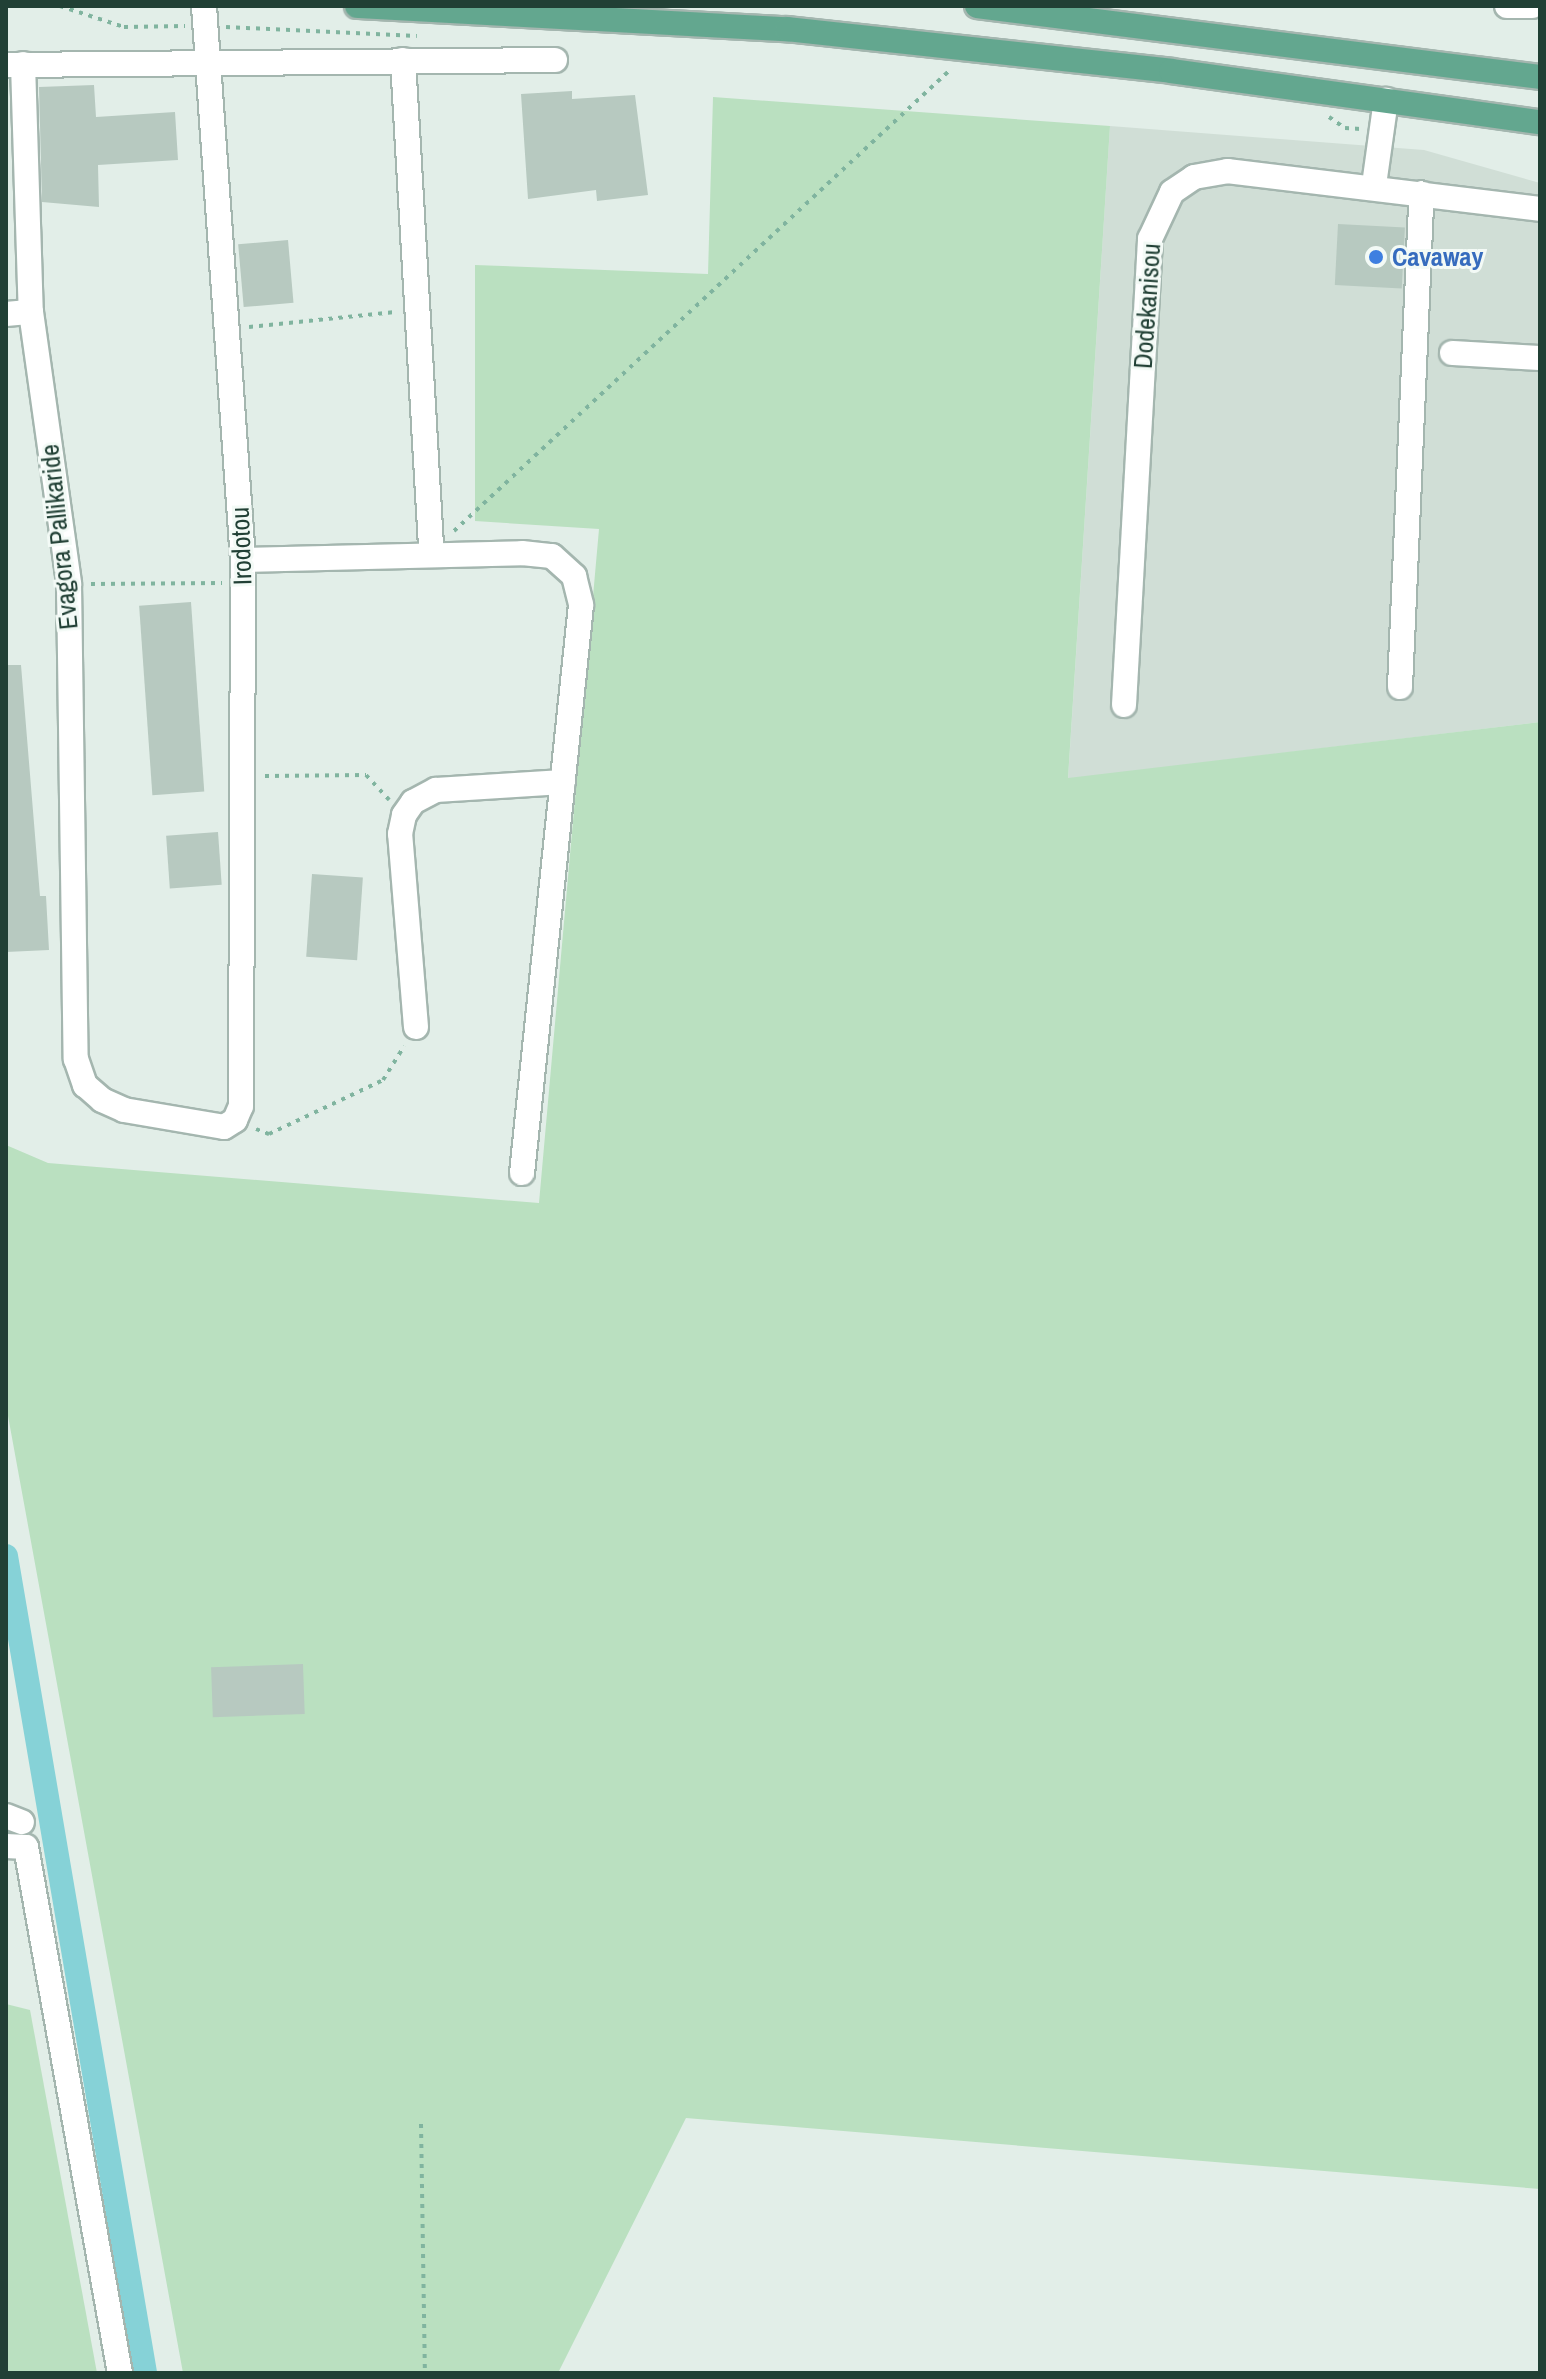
<!DOCTYPE html>
<style>
body{margin:0}
#map{position:relative;width:1546px;height:2379px;overflow:hidden;background:#e2eee8;font-family:"Archivo Narrow",sans-serif}
div>[style]{position:absolute}
.built>*{inset:0;background:#d0ded6}
.green>*{inset:0;background:#bae0c0}
.canal>*{height:24px;margin:-12px;padding:0 12px;transform-origin:12px;border-radius:12px;background:#86d2d7}
.building>*{inset:0;background:#b7c9c0;transform-origin:0 0}
.path>*{height:4px;margin-top:-2px;transform-origin:0;background:repeating-linear-gradient(90deg,#80b49f 0 4px,transparent 0 10px)}
.roads{filter:drop-shadow(2px 0 #a4b6af) drop-shadow(-2px 0 #a4b6af) drop-shadow(0 2px #a4b6af) drop-shadow(0 -2px #a4b6af)}
.minor>*{height:24px;margin:-12px;padding:0 12px;transform-origin:12px;border-radius:12px;background:#fff}
.major>*{height:24px;margin:-12px;padding:0 12px;transform-origin:12px;border-radius:12px;background:#63a78f}
.dots>*{width:22px;height:22px;translate:-50% -50%;box-sizing:border-box;border:4px solid #f3faf6;border-radius:50%}
span{translate:-50% -50%;white-space:nowrap;text-align:center;line-height:1.15;-webkit-text-stroke:6px #f3faf6;paint-order:stroke}
.shop-label{font-size:26px;color:#366cbe;font-weight:700}
.left{translate:0 -50%;text-align:left}
.street-label{font-size:26px;color:#214035}
.frame{position:absolute;inset:0;border:8px solid #214035;pointer-events:none}
</style>
<div id="map">
<div class="built">
<div style="clip-path:polygon(1110px 126px,1424px 150px,1540px 183px,1540px 722px,1068px 779px)"></div>
</div>
<div class="green">
<div style="clip-path:polygon(713px 97px,1110px 126px,1068px 778px,1540px 722px,1540px 2189px,686px 2118px,558px 2373px,183px 2373px,6px 1405px,6px 1145px,48px 1163px,539px 1203px,599px 529px,475px 521px,475px 265px,708px 274px)"></div>
<div style="clip-path:polygon(6px 2004px,30px 2010px,97px 2373px,6px 2373px)"></div>
</div>
<div class="canal">
<div style="left:6px;top:1556px;width:829px;rotate:80.34deg"></div>
</div>
<div class="building">
<div style="clip-path:polygon(94px 85px,96px 117px,175px 112px,178px 160px,98px 165px,99px 207px,42px 202px,39px 87px)"></div>
<div style="clip-path:polygon(572px 91px,572px 99px,635px 95px,648px 195px,597px 201px,596px 190px,528px 199px,521px 94px)"></div>
<div style="left:1338px;top:224px;width:67px;height:61px;rotate:3deg"></div>
<div style="left:288px;top:240px;width:63px;height:50px;rotate:85deg"></div>
<div style="left:191px;top:602px;width:190px;height:52px;rotate:86deg"></div>
<div style="clip-path:polygon(6px 665px,21px 665px,40px 896px,46px 896px,49px 950px,6px 952px)"></div>
<div style="left:218px;top:832px;width:53px;height:52px;rotate:86deg"></div>
<div style="left:312px;top:874px;width:51px;height:83px;rotate:4deg"></div>
<div style="left:303px;top:1664px;width:50px;height:92px;rotate:88deg"></div>
</div>
<div class="path">
<div style="left:60px;top:6px;width:67px;rotate:18.2deg"></div>
<div style="left:124px;top:27px;width:61px;rotate:-0.9deg"></div>
<div style="left:226px;top:27px;width:191px;rotate:2.7deg"></div>
<div style="left:1329px;top:117px;width:19px;rotate:35deg"></div>
<div style="left:1345px;top:128px;width:16px;rotate:4deg"></div>
<div style="left:249px;top:327px;width:147px;rotate:-5.9deg"></div>
<div style="left:454px;top:531px;width:679px;rotate:-42.91deg"></div>
<div style="left:91px;top:584px;width:131px;rotate:-0.4deg"></div>
<div style="left:265px;top:776px;width:101px;rotate:-0.6deg"></div>
<div style="left:366px;top:775px;width:34px;rotate:47deg"></div>
<div style="left:256px;top:1129px;width:14px;rotate:21deg"></div>
<div style="left:269px;top:1134px;width:126px;rotate:-25.3deg"></div>
<div style="left:383px;top:1080px;width:40px;rotate:-58deg"></div>
<div style="left:421px;top:2124px;width:249px;rotate:89.1deg"></div>
</div>
<div class="roads">
<div class="minor">
<div style="left:1507px;top:6px;width:25px"></div>
<div style="left:403px;top:60px;width:493px;rotate:86.7deg"></div>
<div style="left:23px;top:64px;width:248px;rotate:88.2deg"></div>
<div style="left:31px;top:312px;width:275px;rotate:82deg"></div>
<div style="left:69px;top:584px;width:475px;rotate:89.2deg"></div>
<div style="left:76px;top:1059px;width:28px;rotate:71deg"></div>
<div style="left:85px;top:1085px;width:23px;rotate:41deg"></div>
<div style="left:102px;top:1100px;width:24px;rotate:24deg"></div>
<div style="left:124px;top:1110px;width:101px;rotate:9.6deg"></div>
<div style="left:224px;top:1127px;width:13px;rotate:-32deg"></div>
<div style="left:235px;top:1120px;width:15px;rotate:-67deg"></div>
<div style="left:241px;top:1106px;width:546px;rotate:-89.79deg"></div>
<div style="left:243px;top:560px;width:555px;rotate:-94.03deg"></div>
<div style="left:8px;top:65px;width:547px;rotate:-0.52deg"></div>
<div style="left:1374px;top:185px;width:86px;rotate:-82deg"></div>
<div style="left:6px;top:314px;width:25px;rotate:-5deg"></div>
<div style="left:1452px;top:353px;width:88px;rotate:3.3deg"></div>
<div style="left:243px;top:560px;width:279px;rotate:-1.4deg"></div>
<div style="left:522px;top:553px;width:30px;rotate:6deg"></div>
<div style="left:552px;top:556px;width:30px;rotate:42deg"></div>
<div style="left:574px;top:576px;width:30px;rotate:76deg"></div>
<div style="left:581px;top:605px;width:571px;rotate:95.93deg"></div>
<div style="left:1400px;top:687px;width:494px;rotate:-87.5deg"></div>
<div style="left:1124px;top:705px;width:467px;rotate:-86.8deg"></div>
<div style="left:1150px;top:239px;width:52px;rotate:-64.9deg"></div>
<div style="left:1172px;top:192px;width:27px;rotate:-34deg"></div>
<div style="left:1194px;top:177px;width:34px;rotate:-10deg"></div>
<div style="left:1227px;top:171px;width:315px;rotate:6.9deg"></div>
<div style="left:416px;top:1027px;width:194px;rotate:-94.7deg"></div>
<div style="left:400px;top:834px;width:19px;rotate:-78deg"></div>
<div style="left:404px;top:815px;width:16px;rotate:-55deg"></div>
<div style="left:413px;top:802px;width:26px;rotate:-28deg"></div>
<div style="left:436px;top:790px;width:127px;rotate:-3.6deg"></div>
<div style="left:6px;top:1816px;width:17px;rotate:21deg"></div>
<div style="left:6px;top:1846px;width:20px;rotate:3deg"></div>
<div style="left:26px;top:1847px;width:534px;rotate:79.87deg"></div>
</div>
<div class="major">
<div style="left:357px;top:6px;width:431px;rotate:3.1deg"></div>
<div style="left:787px;top:29px;width:386px;rotate:6.2deg"></div>
<div style="left:1171px;top:71px;width:373px;rotate:7.9deg"></div>
<div style="left:977px;top:6px;width:567px;rotate:7.19deg"></div>
</div>
</div>
<div class="dots">
<div style="left:1376px;top:257px;background:#3f7fe0"></div>
</div>
<div class="shop-label">
<span class="left" style="left:1392px;top:257px">Cavaway</span>
</div>
<div class="street-label">
<span style="left:1147px;top:306px;rotate:-86deg">Dodekanisou</span>
<span style="left:59px;top:537px;rotate:-96deg">Evagora Pallikaride</span>
<span style="left:241px;top:546px;rotate:-92deg">Irodotou</span>
</div>
<div class="frame"></div>
</div>
